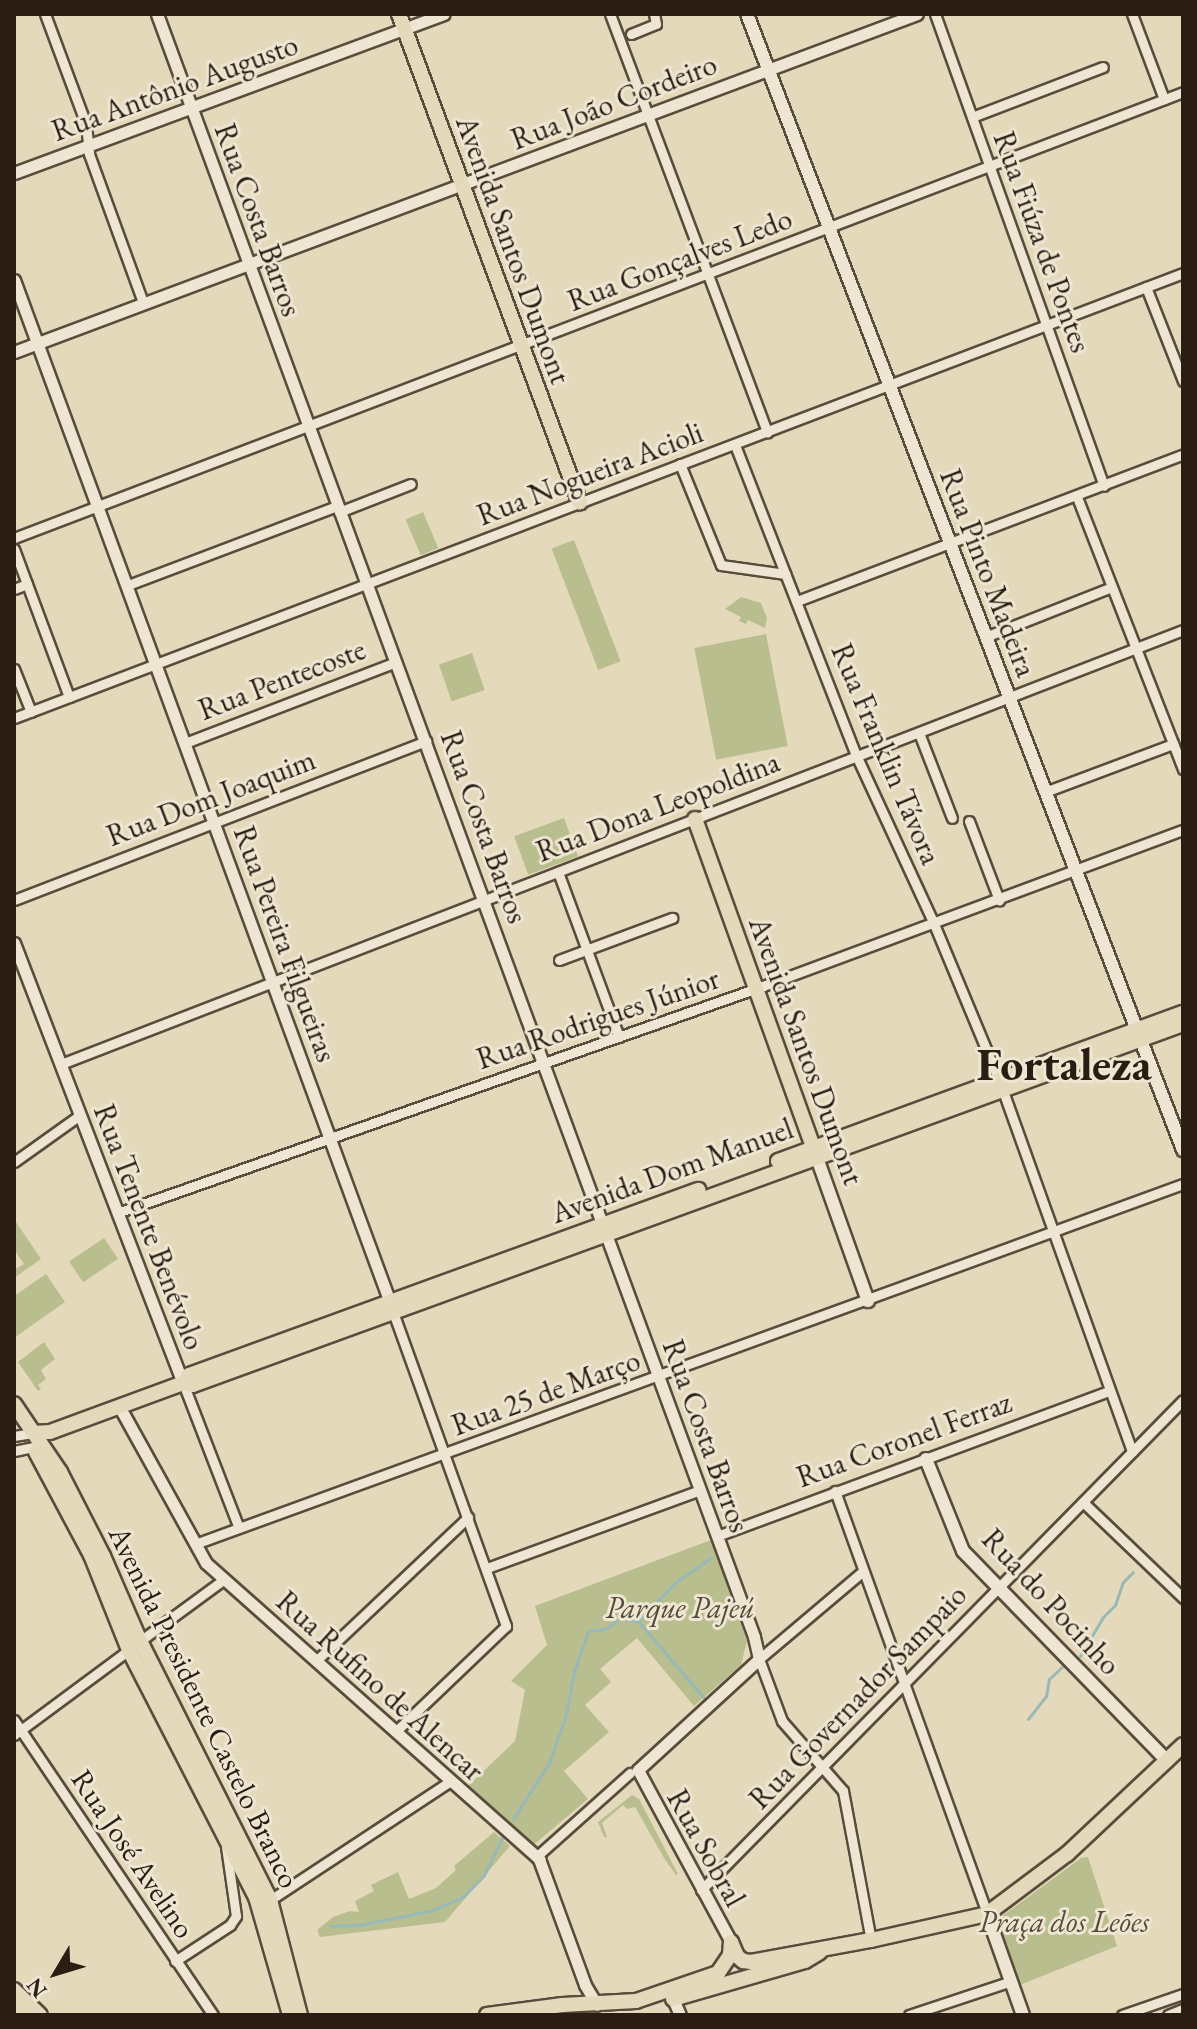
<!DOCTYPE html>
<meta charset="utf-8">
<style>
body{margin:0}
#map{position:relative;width:1197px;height:2029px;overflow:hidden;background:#e5d9bb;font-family:"EB Garamond",serif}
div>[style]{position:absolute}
.green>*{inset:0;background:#b8be8e;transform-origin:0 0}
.stream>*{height:3px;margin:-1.5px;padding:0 1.5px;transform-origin:1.5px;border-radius:1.5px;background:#98b9b7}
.roads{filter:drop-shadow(2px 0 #594c3c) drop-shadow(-2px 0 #594c3c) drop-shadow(0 2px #594c3c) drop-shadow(0 -2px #594c3c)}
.minor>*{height:9px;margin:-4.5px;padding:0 4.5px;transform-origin:4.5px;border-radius:4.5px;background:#eee6d3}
.tertiary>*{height:11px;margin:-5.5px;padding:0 5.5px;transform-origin:5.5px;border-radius:5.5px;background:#eee6d3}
.secondary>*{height:12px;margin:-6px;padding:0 6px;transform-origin:6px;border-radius:6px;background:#eee6d3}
.primary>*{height:14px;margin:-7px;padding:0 7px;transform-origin:7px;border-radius:7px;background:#e5d9bb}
span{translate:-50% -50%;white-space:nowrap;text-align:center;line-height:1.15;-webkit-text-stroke:6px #eee6d3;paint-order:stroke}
.street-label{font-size:30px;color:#2a1d12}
.park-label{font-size:30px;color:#554d37;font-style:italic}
.town-label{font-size:46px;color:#2a1d12;font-weight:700}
.frame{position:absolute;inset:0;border:16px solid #2a1d12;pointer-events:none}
.north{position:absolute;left:16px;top:1933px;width:80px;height:80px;-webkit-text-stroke:6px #eee6d3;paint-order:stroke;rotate:232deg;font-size:22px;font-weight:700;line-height:32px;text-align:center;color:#2a1d12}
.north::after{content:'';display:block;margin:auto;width:28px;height:36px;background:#2a1d12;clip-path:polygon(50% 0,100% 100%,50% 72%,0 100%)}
</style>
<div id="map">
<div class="green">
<div style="left:423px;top:512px;width:39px;height:19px;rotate:67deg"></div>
<div style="left:574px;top:540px;width:130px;height:24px;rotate:69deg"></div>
<div style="clip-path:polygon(741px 597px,761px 603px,767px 618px,765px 628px,748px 620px,746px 624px,739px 621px,741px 617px,725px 609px)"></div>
<div style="left:766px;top:634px;width:114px;height:73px;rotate:79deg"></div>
<div style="left:472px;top:653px;width:39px;height:35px;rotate:71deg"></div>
<div style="left:564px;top:818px;width:41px;height:53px;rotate:70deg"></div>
<div style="clip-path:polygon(14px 1219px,41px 1259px,14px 1278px,14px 1270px,24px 1264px,14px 1249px)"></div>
<div style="left:104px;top:1238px;width:25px;height:42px;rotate:56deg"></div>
<div style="clip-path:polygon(46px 1274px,65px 1302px,14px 1338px,14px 1296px)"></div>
<div style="clip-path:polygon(44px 1342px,55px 1359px,41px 1370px,46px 1379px,38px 1385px,41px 1389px,38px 1391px,18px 1362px)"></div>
<div style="clip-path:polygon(711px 1540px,747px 1641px,741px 1665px,694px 1706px,637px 1638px,600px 1669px,611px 1682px,585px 1705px,609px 1732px,564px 1771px,588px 1799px,531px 1847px,467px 1787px,515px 1741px,525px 1690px,511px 1681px,547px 1645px,535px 1606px)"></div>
<div style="clip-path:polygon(632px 1795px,639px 1799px,678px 1874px,676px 1875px,664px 1858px,635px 1807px,627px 1809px,623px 1805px,602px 1823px,607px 1837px,604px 1837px,598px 1822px)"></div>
<div style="clip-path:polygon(494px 1832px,510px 1846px,445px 1922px,320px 1937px,317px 1930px,333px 1917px,350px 1911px,359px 1912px,355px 1901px,374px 1891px,371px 1885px,398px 1872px,409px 1899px,436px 1888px,456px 1870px,454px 1866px)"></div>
<div style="clip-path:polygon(1088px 1857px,1117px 1946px,1020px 1985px,997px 1920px,1081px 1858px)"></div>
</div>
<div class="stream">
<div style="left:638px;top:1621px;width:56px;rotate:-45.7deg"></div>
<div style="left:677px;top:1581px;width:42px;rotate:-34.4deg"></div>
<div style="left:1080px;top:1656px;width:45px;rotate:-59.5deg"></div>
<div style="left:1103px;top:1617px;width:17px;rotate:-45deg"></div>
<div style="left:1115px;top:1605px;width:24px;rotate:-71deg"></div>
<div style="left:1123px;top:1582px;width:14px;rotate:-45deg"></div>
<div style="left:1028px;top:1719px;width:29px;rotate:-52deg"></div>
<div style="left:1046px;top:1696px;width:17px;rotate:-80deg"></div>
<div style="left:1049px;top:1679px;width:22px;rotate:-43deg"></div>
<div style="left:513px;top:1819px;width:67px;rotate:-57.3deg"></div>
<div style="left:549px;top:1763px;width:51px;rotate:-70.5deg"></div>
<div style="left:566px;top:1715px;width:44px;rotate:-79.5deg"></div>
<div style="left:574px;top:1672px;width:43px;rotate:-71.1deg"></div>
<div style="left:588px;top:1631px;width:17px;rotate:-7deg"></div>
<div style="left:605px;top:1629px;width:18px;rotate:-34deg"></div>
<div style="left:620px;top:1619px;width:18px;rotate:6deg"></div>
<div style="left:638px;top:1621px;width:101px;rotate:49.4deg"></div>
<div style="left:330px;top:1926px;width:29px;rotate:-2deg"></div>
<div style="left:359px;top:1925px;width:72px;rotate:-11.2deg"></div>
<div style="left:430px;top:1911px;width:36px;rotate:-23deg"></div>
<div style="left:463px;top:1897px;width:30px;rotate:-46deg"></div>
<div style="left:484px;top:1875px;width:41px;rotate:-64.1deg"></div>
</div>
<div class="roads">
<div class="minor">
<div style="left:45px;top:14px;width:117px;rotate:69.6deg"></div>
<div style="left:86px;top:124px;width:30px;rotate:84deg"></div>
<div style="left:89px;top:154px;width:158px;rotate:70deg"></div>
<div style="left:610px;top:14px;width:447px;rotate:69.4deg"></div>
<div style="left:935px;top:14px;width:501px;rotate:70.3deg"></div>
<div style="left:1132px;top:14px;width:91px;rotate:69.4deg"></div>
<div style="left:631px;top:34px;width:27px;rotate:-22deg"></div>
<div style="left:656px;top:24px;width:10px;rotate:-101deg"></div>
<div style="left:972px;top:117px;width:140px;rotate:-20.9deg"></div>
<div style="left:1146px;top:287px;width:101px;rotate:68.5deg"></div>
<div style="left:735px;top:445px;width:333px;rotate:68.7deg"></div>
<div style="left:856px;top:755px;width:186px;rotate:65.2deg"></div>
<div style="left:934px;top:924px;width:169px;rotate:67.4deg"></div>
<div style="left:680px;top:464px;width:109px;rotate:67.9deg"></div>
<div style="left:721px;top:565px;width:65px;rotate:8deg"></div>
<div style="left:1077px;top:497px;width:292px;rotate:68.7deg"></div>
<div style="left:339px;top:512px;width:77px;rotate:-21.3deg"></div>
<div style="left:14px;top:538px;width:1251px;rotate:-20.88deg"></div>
<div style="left:14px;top:549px;width:158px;rotate:69.6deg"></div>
<div style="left:128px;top:585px;width:223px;rotate:-20.7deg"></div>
<div style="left:14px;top:589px;width:14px;rotate:-21deg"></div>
<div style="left:797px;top:601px;width:413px;rotate:-20.8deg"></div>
<div style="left:985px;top:637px;width:136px;rotate:-21.5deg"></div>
<div style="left:14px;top:669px;width:46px;rotate:68.4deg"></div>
<div style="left:14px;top:718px;width:1251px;rotate:-20.84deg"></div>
<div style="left:919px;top:733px;width:91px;rotate:68.8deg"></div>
<div style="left:185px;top:743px;width:226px;rotate:-21deg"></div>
<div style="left:1045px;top:792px;width:137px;rotate:-20.6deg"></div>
<div style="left:969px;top:821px;width:85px;rotate:69.2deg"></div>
<div style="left:558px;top:872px;width:176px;rotate:69.7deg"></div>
<div style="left:14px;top:900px;width:442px;rotate:-21.1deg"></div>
<div style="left:559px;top:960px;width:121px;rotate:-20.4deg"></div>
<div style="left:61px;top:1064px;width:1203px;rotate:-21.15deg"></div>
<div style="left:1003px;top:1091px;width:383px;rotate:70.3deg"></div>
<div style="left:14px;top:1162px;width:81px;rotate:-35.5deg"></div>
<div style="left:117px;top:1213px;width:685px;rotate:-19.36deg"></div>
<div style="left:763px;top:986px;width:448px;rotate:-20.4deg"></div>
<div style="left:393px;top:1312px;width:334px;rotate:70.2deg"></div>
<div style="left:506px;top:1626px;width:152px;rotate:136.3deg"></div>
<div style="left:183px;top:1383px;width:155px;rotate:68.9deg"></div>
<div style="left:14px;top:1436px;width:20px;rotate:-9deg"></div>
<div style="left:14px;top:1451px;width:19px;rotate:-12deg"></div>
<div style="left:835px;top:1491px;width:449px;rotate:70.2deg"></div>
<div style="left:1083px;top:1502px;width:139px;rotate:43.8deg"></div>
<div style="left:717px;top:1536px;width:417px;rotate:-20.3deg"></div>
<div style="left:195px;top:1544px;width:1052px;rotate:-20.02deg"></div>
<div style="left:487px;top:1568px;width:227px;rotate:-20.1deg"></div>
<div style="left:862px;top:1572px;width:135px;rotate:139.8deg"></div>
<div style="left:759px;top:1659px;width:66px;rotate:69.6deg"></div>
<div style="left:782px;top:1721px;width:93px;rotate:48.9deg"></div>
<div style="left:843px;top:1791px;width:152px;rotate:79.4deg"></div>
<div style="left:140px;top:1641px;width:103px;rotate:-36.3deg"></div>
<div style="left:317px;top:1660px;width:208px;rotate:-43.4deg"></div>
<div style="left:14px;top:1720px;width:356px;rotate:56deg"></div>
<div style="left:14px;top:1735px;width:143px;rotate:-36.5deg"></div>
<div style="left:536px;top:1857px;width:126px;rotate:-41.8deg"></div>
<div style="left:701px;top:1890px;width:687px;rotate:-45.47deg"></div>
<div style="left:270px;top:1900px;width:214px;rotate:-33.4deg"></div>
<div style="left:175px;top:1961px;width:66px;rotate:-33.2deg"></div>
<div style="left:230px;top:1925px;width:11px;rotate:-56deg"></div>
<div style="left:236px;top:1916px;width:70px;rotate:-98.2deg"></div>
<div style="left:909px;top:2015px;width:108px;rotate:-18.4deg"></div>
<div style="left:1122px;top:2015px;width:65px;rotate:-19deg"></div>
<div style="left:1168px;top:2015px;width:16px;rotate:-22deg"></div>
</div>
<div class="tertiary">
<div style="left:157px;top:14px;width:1729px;rotate:69.8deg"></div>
<div style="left:754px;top:1637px;width:23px;rotate:77deg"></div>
<div style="left:759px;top:1659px;width:164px;rotate:137.5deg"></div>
<div style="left:638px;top:1770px;width:196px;rotate:61.6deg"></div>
<div style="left:14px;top:173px;width:458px;rotate:-20.3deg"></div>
<div style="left:14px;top:280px;width:1095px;rotate:69.81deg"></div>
<div style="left:14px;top:352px;width:964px;rotate:-20.52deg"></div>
<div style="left:14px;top:943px;width:471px;rotate:69deg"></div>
<div style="left:119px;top:1406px;width:179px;rotate:61deg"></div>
<div style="left:206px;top:1563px;width:446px;rotate:41.6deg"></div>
<div style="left:539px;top:1859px;width:134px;rotate:69.9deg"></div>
<div style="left:585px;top:1985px;width:23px;rotate:59deg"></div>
<div style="left:671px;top:1994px;width:23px;rotate:67deg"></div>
</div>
<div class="secondary">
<div style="left:747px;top:14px;width:1217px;rotate:69deg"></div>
<div style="left:817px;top:1158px;width:152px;rotate:70.4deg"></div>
<div style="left:926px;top:1459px;width:99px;rotate:68.1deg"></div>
<div style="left:963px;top:1551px;width:293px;rotate:45.8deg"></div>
<div style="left:987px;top:1914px;width:107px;rotate:70.4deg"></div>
</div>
<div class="primary">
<div style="left:399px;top:14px;width:521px;rotate:69.69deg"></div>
<div style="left:695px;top:819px;width:359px;rotate:70.2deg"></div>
<div style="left:778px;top:1161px;width:431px;rotate:-20.1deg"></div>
<div style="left:183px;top:1383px;width:10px;rotate:-53deg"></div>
<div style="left:189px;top:1375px;width:542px;rotate:-19.97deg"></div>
<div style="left:14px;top:1404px;width:82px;rotate:55.9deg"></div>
<div style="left:60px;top:1472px;width:94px;rotate:62.9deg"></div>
<div style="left:103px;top:1556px;width:93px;rotate:66.5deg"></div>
<div style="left:140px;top:1641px;width:290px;rotate:63.3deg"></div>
<div style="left:270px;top:1900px;width:119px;rotate:75.4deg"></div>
<div style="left:34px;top:1433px;width:16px;rotate:-4deg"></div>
<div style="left:50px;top:1432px;width:142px;rotate:-20.2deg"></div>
<div style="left:183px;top:1383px;width:10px;rotate:11deg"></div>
<div style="left:193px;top:1385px;width:1054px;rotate:-20.03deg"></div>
<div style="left:36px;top:1452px;width:117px;rotate:61.9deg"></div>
<div style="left:91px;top:1555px;width:102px;rotate:68.2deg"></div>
<div style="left:129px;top:1650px;width:278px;rotate:62.8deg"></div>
<div style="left:256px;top:1897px;width:123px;rotate:73.9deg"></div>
<div style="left:731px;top:1942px;width:15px;rotate:67deg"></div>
<div style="left:737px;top:1956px;width:8px;rotate:40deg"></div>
<div style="left:743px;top:1961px;width:8px;rotate:7deg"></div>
<div style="left:751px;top:1962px;width:122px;rotate:-10.4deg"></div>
<div style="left:871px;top:1940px;width:119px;rotate:-12.6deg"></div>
<div style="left:987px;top:1914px;width:100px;rotate:-36.9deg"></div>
<div style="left:1067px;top:1854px;width:159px;rotate:-43.2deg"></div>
<div style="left:14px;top:1990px;width:36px;rotate:44deg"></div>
<div style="left:673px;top:1999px;width:137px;rotate:-16.1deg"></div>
<div style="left:805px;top:1961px;width:17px;rotate:-31deg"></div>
<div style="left:14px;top:2006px;width:13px;rotate:45deg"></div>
<div style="left:487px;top:2015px;width:76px;rotate:-7.6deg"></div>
<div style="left:562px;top:2005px;width:74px;rotate:-3.1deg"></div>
<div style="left:636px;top:2001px;width:87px;rotate:-18.9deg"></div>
<div style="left:718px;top:1973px;width:22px;rotate:-56deg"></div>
<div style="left:730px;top:1955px;width:13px;rotate:-86deg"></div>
</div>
</div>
<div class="street-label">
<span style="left:175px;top:88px;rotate:-20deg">Rua Antônio Augusto</span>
<span style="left:614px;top:102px;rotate:-21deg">Rua João Cordeiro</span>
<span style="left:258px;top:220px;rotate:70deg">Rua Costa Barros</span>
<span style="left:1042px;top:242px;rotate:70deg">Rua Fiúza de Pontes</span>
<span style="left:513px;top:250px;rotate:70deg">Avenida Santos Dumont</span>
<span style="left:680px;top:260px;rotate:-21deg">Rua Gonçalves Ledo</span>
<span style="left:590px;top:474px;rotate:-21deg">Rua Nogueira Acioli</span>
<span style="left:988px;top:573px;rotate:69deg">Rua Pinto Madeira</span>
<span style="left:282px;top:680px;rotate:-21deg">Rua Pentecoste</span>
<span style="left:886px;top:754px;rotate:67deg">Rua Franklin Távora</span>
<span style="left:211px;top:798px;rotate:-21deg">Rua Dom Joaquim</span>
<span style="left:658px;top:807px;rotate:-21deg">Rua Dona Leopoldina</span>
<span style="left:484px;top:827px;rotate:70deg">Rua Costa Barros</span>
<span style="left:285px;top:944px;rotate:70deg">Rua Pereira Filgueiras</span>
<span style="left:598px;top:1019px;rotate:-19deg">Rua Rodrigues Júnior</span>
<span style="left:806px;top:1051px;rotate:70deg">Avenida Santos Dumont</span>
<span style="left:672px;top:1171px;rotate:-20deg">Avenida Dom Manuel</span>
<span style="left:149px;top:1227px;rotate:69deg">Rua Tenente Benévolo</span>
<span style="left:546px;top:1393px;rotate:-20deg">Rua 25 de Março</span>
<span style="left:706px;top:1436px;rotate:70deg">Rua Costa Barros</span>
<span style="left:904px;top:1440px;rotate:-20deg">Rua Coronel Ferraz</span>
<span style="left:1051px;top:1602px;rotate:47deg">Rua do Pocinho</span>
<span style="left:380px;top:1686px;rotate:42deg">Rua Rufino de Alencar</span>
<span style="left:858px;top:1697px;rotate:-46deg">Rua Governador Sampaio</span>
<span style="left:204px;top:1707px;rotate:64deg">Avenida Presidente Castelo Branco</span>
<span style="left:706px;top:1848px;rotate:61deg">Rua Sobral</span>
<span style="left:133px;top:1854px;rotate:56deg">Rua José Avelino</span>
</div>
<div class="park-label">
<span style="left:680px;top:1608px">Parque Pajeú</span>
<span style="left:1064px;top:1922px">Praça dos Leões</span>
</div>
<div class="town-label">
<span style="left:1064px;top:1064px">Fortaleza</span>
</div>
<div class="frame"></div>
<div class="north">N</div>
</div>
